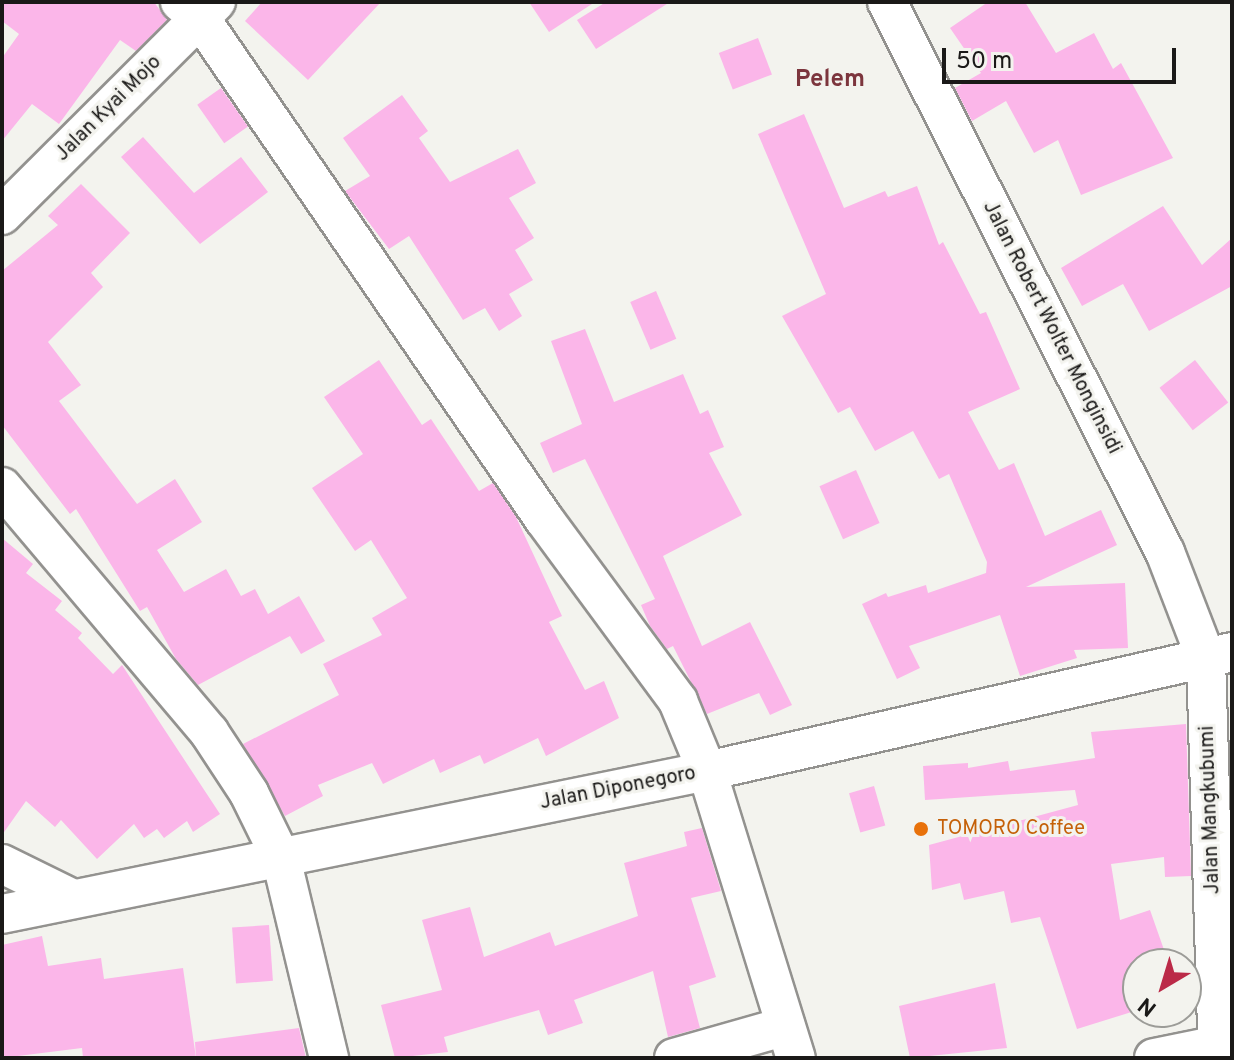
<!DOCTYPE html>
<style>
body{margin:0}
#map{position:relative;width:1234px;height:1060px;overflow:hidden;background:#f3f3ee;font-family:Overpass,sans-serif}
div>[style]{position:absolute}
.building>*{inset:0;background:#fbb6e9;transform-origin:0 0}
.roads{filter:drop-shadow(2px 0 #93928f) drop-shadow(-2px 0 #93928f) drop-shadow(0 2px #93928f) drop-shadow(0 -2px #93928f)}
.minor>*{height:38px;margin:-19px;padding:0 19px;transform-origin:19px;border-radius:19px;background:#fff}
.dots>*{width:22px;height:22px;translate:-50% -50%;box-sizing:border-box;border:4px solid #f3f3ee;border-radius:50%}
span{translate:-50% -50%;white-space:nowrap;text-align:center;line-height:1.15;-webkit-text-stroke:6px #f3f3ee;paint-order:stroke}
.street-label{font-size:20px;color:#1a1918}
.food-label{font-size:20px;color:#c56008}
.left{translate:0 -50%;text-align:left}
.quarter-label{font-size:24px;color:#7c353d;font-weight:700}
.frame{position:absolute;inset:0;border:4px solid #1a1918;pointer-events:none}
.north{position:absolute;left:1122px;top:948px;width:80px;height:80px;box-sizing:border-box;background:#f3f3ee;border:2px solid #9c9c98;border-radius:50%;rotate:218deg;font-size:22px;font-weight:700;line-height:32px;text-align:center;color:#1a1918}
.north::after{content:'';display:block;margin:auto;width:28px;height:36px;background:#bb2a48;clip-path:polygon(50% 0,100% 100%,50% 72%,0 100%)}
.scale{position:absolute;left:942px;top:48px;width:234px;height:36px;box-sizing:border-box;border:4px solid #1a1918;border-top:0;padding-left:10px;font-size:24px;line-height:28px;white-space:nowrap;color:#1a1918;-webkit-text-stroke:6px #f3f3ee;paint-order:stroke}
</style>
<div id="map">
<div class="building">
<div style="clip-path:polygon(2px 2px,154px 2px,167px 20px,136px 51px,120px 40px,59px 124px,32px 104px,2px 141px,2px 58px,19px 34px,2px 21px)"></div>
<div style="clip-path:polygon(262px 2px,381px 2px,308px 80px,245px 21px)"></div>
<div style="clip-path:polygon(529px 2px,595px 2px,549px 32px)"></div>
<div style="clip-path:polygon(606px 2px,670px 2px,596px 49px,577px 20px)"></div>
<div style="clip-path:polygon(988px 2px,1025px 2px,1056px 53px,1094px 33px,1113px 69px,1121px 63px,1173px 158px,1081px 195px,1058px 140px,1034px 153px,1006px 101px,972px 121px,955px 88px,981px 73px,950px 28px)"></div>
<div style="left:758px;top:38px;width:39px;height:42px;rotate:69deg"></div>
<div style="left:221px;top:88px;width:47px;height:29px;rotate:55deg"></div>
<div style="clip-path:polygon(402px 95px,428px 131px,419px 138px,450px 182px,518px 149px,536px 183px,509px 198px,534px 238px,515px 250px,533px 280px,509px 294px,522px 316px,499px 331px,485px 308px,463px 320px,409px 236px,389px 249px,345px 191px,370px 176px,343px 138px)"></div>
<div style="clip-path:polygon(804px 114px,844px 208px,885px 191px,888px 197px,917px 186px,939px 245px,943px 242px,980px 314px,986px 312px,1020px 389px,968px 412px,999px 470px,1014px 463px,1045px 536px,1101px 510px,1117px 545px,1026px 587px,1125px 583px,1128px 648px,1074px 650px,1077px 658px,1020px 676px,1000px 615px,909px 646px,920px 668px,897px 679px,862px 604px,886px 593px,888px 597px,926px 585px,928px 593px,986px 573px,987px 562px,949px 474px,939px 479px,913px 431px,875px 451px,850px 407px,838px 413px,782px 316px,826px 294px,758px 134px)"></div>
<div style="clip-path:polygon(143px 137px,194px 193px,241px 157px,268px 192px,200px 244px,121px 157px)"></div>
<div style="clip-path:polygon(81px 184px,130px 233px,91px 273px,103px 287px,48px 342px,81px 385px,59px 401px,137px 504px,175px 479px,202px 522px,157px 550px,184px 592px,226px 569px,241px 596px,255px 589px,268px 614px,299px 596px,325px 641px,301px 654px,290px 636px,198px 685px,176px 659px,147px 607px,140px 611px,76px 509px,70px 514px,2px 425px,2px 271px,58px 225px,48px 216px)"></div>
<div style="clip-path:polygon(1163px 206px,1202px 265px,1232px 238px,1232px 286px,1149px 331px,1123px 284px,1082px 306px,1061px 268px)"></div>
<div style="left:656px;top:291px;width:52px;height:28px;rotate:67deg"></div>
<div style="clip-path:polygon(585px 329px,614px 402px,683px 374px,700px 414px,708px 410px,724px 447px,709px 453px,742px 515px,663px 556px,702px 646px,750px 622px,792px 705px,770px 715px,759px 693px,707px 714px,673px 646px,667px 649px,650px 626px,641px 605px,655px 599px,585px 459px,553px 473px,540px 443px,582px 424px,551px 341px)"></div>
<div style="clip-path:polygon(379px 360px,422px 425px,431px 419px,479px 491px,493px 483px,516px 517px,562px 616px,549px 622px,585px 690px,604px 681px,619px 718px,546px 756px,538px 738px,484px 764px,480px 755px,440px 773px,434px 759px,383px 784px,372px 763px,318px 785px,323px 796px,285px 816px,243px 744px,339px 695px,323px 664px,382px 635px,372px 618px,407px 598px,371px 540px,355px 551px,312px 488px,363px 454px,324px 397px)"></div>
<div style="left:1195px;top:360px;width:54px;height:45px;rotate:52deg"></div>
<div style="left:856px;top:470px;width:58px;height:40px;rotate:66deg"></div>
<div style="clip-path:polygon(2px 538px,33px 564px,26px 573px,62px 601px,55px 610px,82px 633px,78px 638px,113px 674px,122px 665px,220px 814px,193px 832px,187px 821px,164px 838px,157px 829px,144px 838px,134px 824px,97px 859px,61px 820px,55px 827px,26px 801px,2px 835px)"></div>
<div style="clip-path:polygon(1186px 724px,1191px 876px,1165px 877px,1164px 857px,1111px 864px,1120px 920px,1150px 910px,1169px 964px,1138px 964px,1138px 1010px,1077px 1029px,1040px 917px,1011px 923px,1004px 891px,964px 900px,960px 883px,932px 890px,929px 845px,1078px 805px,1075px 790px,925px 800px,923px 766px,968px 763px,968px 768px,1008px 761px,1010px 771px,1095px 758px,1091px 732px)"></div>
<div style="left:874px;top:786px;width:41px;height:26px;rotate:74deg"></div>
<div style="clip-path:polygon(702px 828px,721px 891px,691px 898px,716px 977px,689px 986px,700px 1028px,668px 1037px,653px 971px,574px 1000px,583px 1023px,548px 1035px,539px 1010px,444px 1037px,448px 1052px,395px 1058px,381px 1005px,442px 990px,422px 920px,470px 907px,484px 957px,550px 932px,555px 946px,638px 916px,624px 863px,687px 846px,684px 832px)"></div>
<div style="left:269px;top:925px;width:56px;height:37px;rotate:86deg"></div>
<div style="clip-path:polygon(42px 936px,48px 966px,101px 958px,104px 979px,183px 968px,196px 1058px,83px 1058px,82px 1048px,2px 1058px,2px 945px)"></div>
<div style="clip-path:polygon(995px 983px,1007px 1048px,910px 1058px,899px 1006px)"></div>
<div style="clip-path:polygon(299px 1028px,306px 1058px,196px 1058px,195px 1042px)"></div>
</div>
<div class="roads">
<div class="minor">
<div style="left:180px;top:2px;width:26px;rotate:39deg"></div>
<div style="left:200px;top:18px;width:608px;rotate:55.53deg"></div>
<div style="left:544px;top:519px;width:226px;rotate:53.6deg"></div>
<div style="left:678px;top:701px;width:76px;rotate:67.5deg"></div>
<div style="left:707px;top:771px;width:300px;rotate:72.8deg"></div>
<div style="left:887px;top:2px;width:616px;rotate:63.19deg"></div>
<div style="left:1165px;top:552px;width:114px;rotate:68.9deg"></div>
<div style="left:1206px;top:658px;width:400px;rotate:88.3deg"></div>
<div style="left:2px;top:215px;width:302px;rotate:-44.9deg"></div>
<div style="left:2px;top:487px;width:321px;rotate:49.8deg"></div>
<div style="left:209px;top:732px;width:73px;rotate:56.7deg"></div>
<div style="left:249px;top:793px;width:72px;rotate:63.8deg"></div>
<div style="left:281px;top:858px;width:206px;rotate:76.5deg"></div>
<div style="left:2px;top:864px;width:77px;rotate:26.2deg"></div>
<div style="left:2px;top:914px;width:719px;rotate:-11.47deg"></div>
<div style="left:707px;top:771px;width:538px;rotate:-12.77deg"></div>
<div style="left:674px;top:1058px;width:116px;rotate:-15.9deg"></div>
<div style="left:1154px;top:1058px;width:65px;rotate:-11.5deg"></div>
<div style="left:1218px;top:1045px;width:19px;rotate:-43deg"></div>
</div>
</div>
<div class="dots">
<div style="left:921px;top:829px;background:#e8710a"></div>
</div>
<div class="street-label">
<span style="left:109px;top:109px;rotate:-45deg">Jalan Kyai Mojo</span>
<span style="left:1051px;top:328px;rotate:63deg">Jalan Robert Wolter Monginsidi</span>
<span style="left:618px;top:789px;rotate:-11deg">Jalan Diponegoro</span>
<span style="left:1211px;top:810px;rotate:-92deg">Jalan Mangkubumi</span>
</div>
<div class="food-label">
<span class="left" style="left:937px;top:829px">TOMORO Coffee</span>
</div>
<div class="quarter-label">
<span style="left:830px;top:81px">Pelem</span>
</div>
<div class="frame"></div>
<div class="north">N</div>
<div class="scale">50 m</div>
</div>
